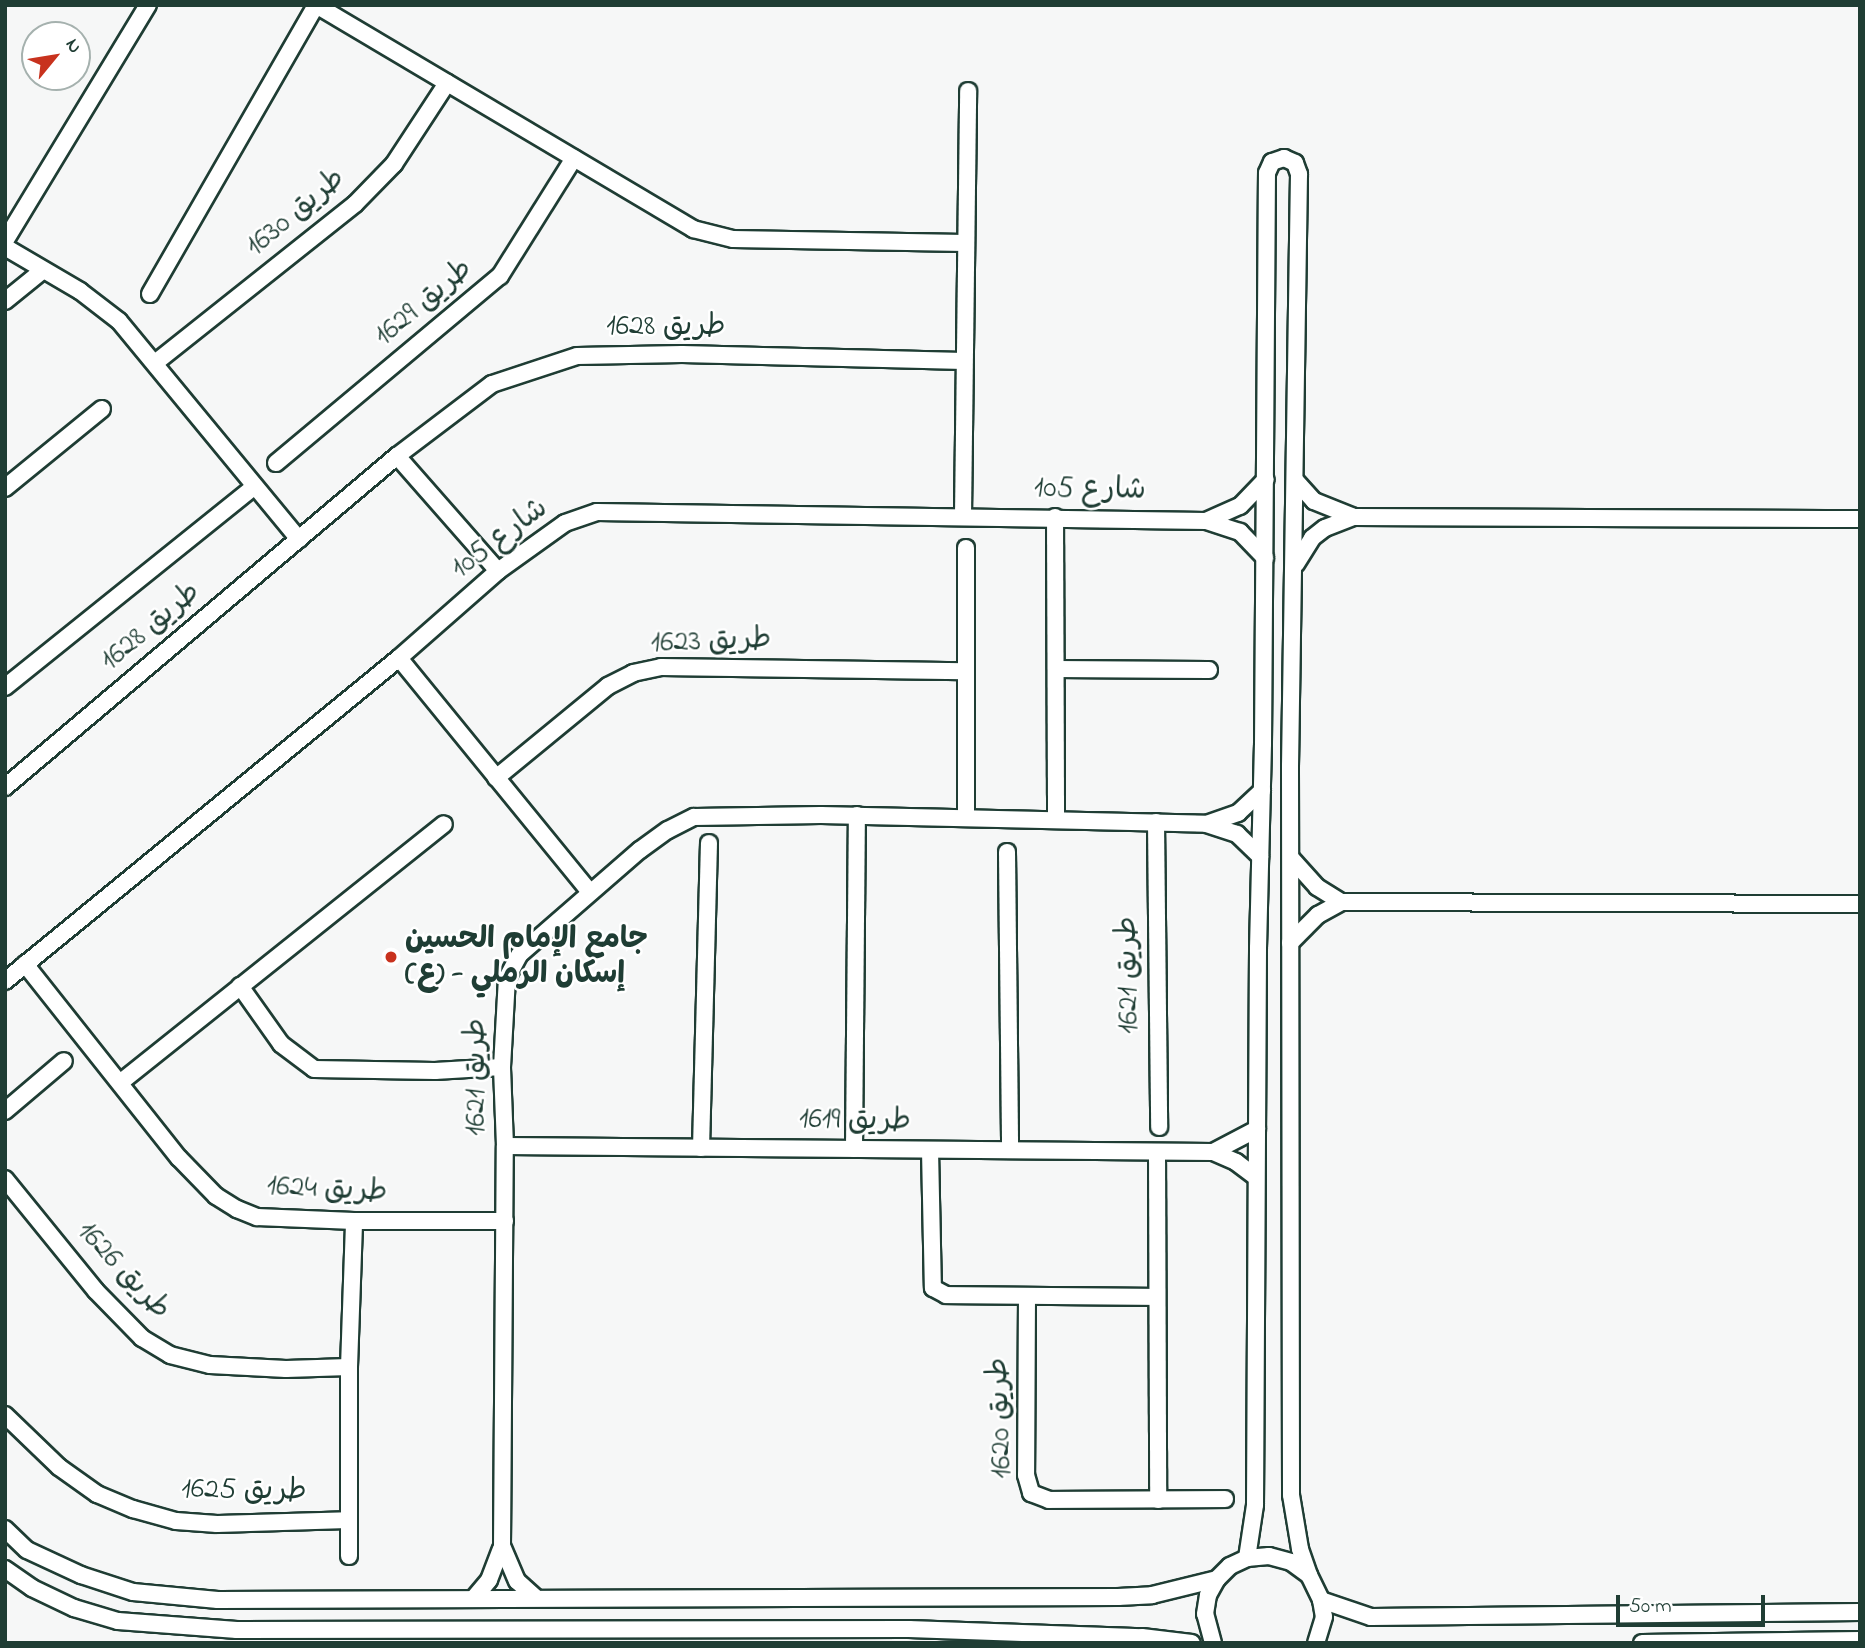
<!DOCTYPE html>
<meta charset="utf-8">
<style>
body{margin:0}
#map{position:relative;width:1865px;height:1648px;overflow:hidden;background:#f6f7f7;font-family:"Indie Flower","Playpen Sans Arabic",sans-serif}
div>[style]{position:absolute}
.roads{filter:drop-shadow(2px 0 #1f3d34) drop-shadow(-2px 0 #1f3d34) drop-shadow(0 2px #1f3d34) drop-shadow(0 -2px #1f3d34)}
.street>*{height:16px;margin:-8px;padding:0 8px;transform-origin:8px;border-radius:8px;background:#fff}
.dots>*{width:19px;height:19px;translate:-50% -50%;box-sizing:border-box;border:4px solid #fff;border-radius:50%}
span{translate:-50% -50%;white-space:nowrap;text-align:center;line-height:1.15;-webkit-text-stroke:5px #fff;paint-order:stroke}
.street-label{font-size:30px;color:#1f3d34}
.poi-label{font-size:30px;color:#1f3d34;font-weight:700}
.left{translate:0 -50%;text-align:left}
.frame{position:absolute;inset:0;border:7px solid #1f3d34;pointer-events:none}
.north{position:absolute;left:21px;top:21px;width:70px;height:70px;box-sizing:border-box;background:#fff;border:2px solid #a5b1ae;border-radius:50%;rotate:60deg;font-size:19px;font-weight:700;line-height:28px;text-align:center;color:#1f3d34}
.north::after{content:'';display:block;margin:auto;width:24px;height:32px;background:#c8321e;clip-path:polygon(50% 0,100% 100%,50% 72%,0 100%)}
.scale{position:absolute;left:1616px;top:1595px;width:149px;height:32px;box-sizing:border-box;border:4px solid #1f3d34;border-top:0;padding-left:9px;font-size:21px;line-height:24px;white-space:nowrap;color:#1f3d34;-webkit-text-stroke:5px #fff;paint-order:stroke}
</style>
<div id="map">
<div class="roads">
<div class="street">
<div style="left:316px;top:5px;width:439px;rotate:30.7deg"></div>
<div style="left:693px;top:229px;width:41px;rotate:14deg"></div>
<div style="left:733px;top:239px;width:232px;rotate:1deg"></div>
<div style="left:5px;top:241px;width:276px;rotate:-58.8deg"></div>
<div style="left:5px;top:247px;width:87px;rotate:30.4deg"></div>
<div style="left:80px;top:291px;width:49px;rotate:37.6deg"></div>
<div style="left:119px;top:321px;width:283px;rotate:50.5deg"></div>
<div style="left:150px;top:294px;width:333px;rotate:-60.1deg"></div>
<div style="left:5px;top:301px;width:48px;rotate:-39deg"></div>
<div style="left:155px;top:363px;width:256px;rotate:-38.5deg"></div>
<div style="left:355px;top:204px;width:56px;rotate:-45.7deg"></div>
<div style="left:394px;top:164px;width:97px;rotate:-56.8deg"></div>
<div style="left:397px;top:456px;width:153px;rotate:48.7deg"></div>
<div style="left:276px;top:463px;width:292px;rotate:-39.9deg"></div>
<div style="left:500px;top:276px;width:139px;rotate:-57.9deg"></div>
<div style="left:1296px;top:481px;width:27px;rotate:48deg"></div>
<div style="left:1314px;top:501px;width:43px;rotate:21.8deg"></div>
<div style="left:1354px;top:517px;width:506px;rotate:0.23deg"></div>
<div style="left:5px;top:488px;width:125px;rotate:-39.2deg"></div>
<div style="left:963px;top:515px;width:424px;rotate:-89.3deg"></div>
<div style="left:1055px;top:517px;width:301px;rotate:89.8deg"></div>
<div style="left:1208px;top:520px;width:35px;rotate:-24deg"></div>
<div style="left:1240px;top:506px;width:37px;rotate:-46deg"></div>
<div style="left:1296px;top:564px;width:31px;rotate:-58deg"></div>
<div style="left:1312px;top:538px;width:16px;rotate:-38deg"></div>
<div style="left:1325px;top:528px;width:31px;rotate:-21deg"></div>
<div style="left:399px;top:658px;width:301px;rotate:50.8deg"></div>
<div style="left:1056px;top:669px;width:153px;rotate:0.4deg"></div>
<div style="left:5px;top:687px;width:319px;rotate:-38.8deg"></div>
<div style="left:496px;top:778px;width:145px;rotate:-39.4deg"></div>
<div style="left:608px;top:686px;width:28px;rotate:-27deg"></div>
<div style="left:633px;top:673px;width:29px;rotate:-12deg"></div>
<div style="left:661px;top:667px;width:304px;rotate:0.8deg"></div>
<div style="left:5px;top:787px;width:513px;rotate:-40.18deg"></div>
<div style="left:397px;top:456px;width:119px;rotate:-37.2deg"></div>
<div style="left:492px;top:384px;width:89px;rotate:-18.2deg"></div>
<div style="left:577px;top:356px;width:105px;rotate:-1.1deg"></div>
<div style="left:682px;top:354px;width:282px;rotate:1.4deg"></div>
<div style="left:966px;top:817px;width:269px;rotate:-90deg"></div>
<div style="left:1156px;top:822px;width:305px;rotate:89.4deg"></div>
<div style="left:1209px;top:823px;width:31px;rotate:-19deg"></div>
<div style="left:1238px;top:813px;width:33px;rotate:-43deg"></div>
<div style="left:1007px;top:852px;width:298px;rotate:89.4deg"></div>
<div style="left:1291px;top:858px;width:39px;rotate:48deg"></div>
<div style="left:1317px;top:887px;width:28px;rotate:32deg"></div>
<div style="left:1290px;top:943px;width:40px;rotate:-45deg"></div>
<div style="left:1318px;top:915px;width:26px;rotate:-29deg"></div>
<div style="left:1341px;top:902px;width:519px;rotate:0.22deg"></div>
<div style="left:25px;top:964px;width:248px;rotate:51.6deg"></div>
<div style="left:179px;top:1158px;width:53px;rotate:45.8deg"></div>
<div style="left:216px;top:1196px;width:25px;rotate:32deg"></div>
<div style="left:237px;top:1209px;width:22px;rotate:22deg"></div>
<div style="left:257px;top:1217px;width:97px;rotate:2.4deg"></div>
<div style="left:354px;top:1221px;width:151px"></div>
<div style="left:5px;top:981px;width:509px;rotate:-39.34deg"></div>
<div style="left:399px;top:658px;width:132px;rotate:-41.3deg"></div>
<div style="left:498px;top:571px;width:82px;rotate:-35.6deg"></div>
<div style="left:565px;top:523px;width:34px;rotate:-19deg"></div>
<div style="left:597px;top:512px;width:609px;rotate:0.85deg"></div>
<div style="left:1206px;top:521px;width:36px;rotate:18deg"></div>
<div style="left:1240px;top:532px;width:36px;rotate:46deg"></div>
<div style="left:240px;top:986px;width:71px;rotate:54.7deg"></div>
<div style="left:281px;top:1044px;width:41px;rotate:37.1deg"></div>
<div style="left:314px;top:1069px;width:121px;rotate:0.9deg"></div>
<div style="left:435px;top:1071px;width:67px;rotate:-3.4deg"></div>
<div style="left:121px;top:1082px;width:413px;rotate:-38.6deg"></div>
<div style="left:5px;top:1111px;width:77px;rotate:-40.3deg"></div>
<div style="left:505px;top:1146px;width:708px;rotate:0.49deg"></div>
<div style="left:1213px;top:1152px;width:25px;rotate:23deg"></div>
<div style="left:1236px;top:1162px;width:25px;rotate:37deg"></div>
<div style="left:701px;top:1148px;width:305px;rotate:-88.5deg"></div>
<div style="left:854px;top:1149px;width:334px;rotate:-89.5deg"></div>
<div style="left:930px;top:1150px;width:138px;rotate:88.8deg"></div>
<div style="left:933px;top:1288px;width:15px;rotate:28deg"></div>
<div style="left:946px;top:1295px;width:210px;rotate:0.5deg"></div>
<div style="left:1157px;top:1152px;width:348px;rotate:89.8deg"></div>
<div style="left:1213px;top:1152px;width:50px;rotate:-27.6deg"></div>
<div style="left:5px;top:1179px;width:144px;rotate:50.9deg"></div>
<div style="left:96px;top:1291px;width:66px;rotate:45.6deg"></div>
<div style="left:142px;top:1338px;width:33px;rotate:31deg"></div>
<div style="left:170px;top:1355px;width:41px;rotate:14deg"></div>
<div style="left:210px;top:1365px;width:76px;rotate:3deg"></div>
<div style="left:286px;top:1369px;width:63px;rotate:-1.8deg"></div>
<div style="left:1027px;top:1297px;width:178px;rotate:90.3deg"></div>
<div style="left:1026px;top:1475px;width:19px;rotate:74deg"></div>
<div style="left:1031px;top:1493px;width:19px;rotate:21deg"></div>
<div style="left:1049px;top:1500px;width:176px;rotate:-0.3deg"></div>
<div style="left:5px;top:1415px;width:75px;rotate:43.9deg"></div>
<div style="left:59px;top:1467px;width:47px;rotate:35.4deg"></div>
<div style="left:97px;top:1494px;width:39px;rotate:23deg"></div>
<div style="left:133px;top:1509px;width:45px;rotate:15.6deg"></div>
<div style="left:176px;top:1521px;width:41px;rotate:4.2deg"></div>
<div style="left:217px;top:1524px;width:131px;rotate:-1.7deg"></div>
<div style="left:5px;top:1529px;width:30px;rotate:44deg"></div>
<div style="left:27px;top:1550px;width:60px;rotate:24.8deg"></div>
<div style="left:81px;top:1575px;width:55px;rotate:18.1deg"></div>
<div style="left:133px;top:1592px;width:85px;rotate:5.4deg"></div>
<div style="left:218px;top:1600px;width:900px;rotate:-0.19deg"></div>
<div style="left:1118px;top:1597px;width:34px;rotate:-3deg"></div>
<div style="left:1152px;top:1595px;width:67px;rotate:-13.8deg"></div>
<div style="left:349px;top:1556px;width:189px;rotate:-90deg"></div>
<div style="left:349px;top:1367px;width:146px;rotate:-88deg"></div>
<div style="left:1247px;top:1558px;width:54px;rotate:-81.4deg"></div>
<div style="left:1255px;top:1505px;width:557px;rotate:-89.69deg"></div>
<div style="left:1258px;top:948px;width:204px;rotate:-88.6deg"></div>
<div style="left:1263px;top:744px;width:571px;rotate:-89.6deg"></div>
<div style="left:1267px;top:173px;width:12px;rotate:-66deg"></div>
<div style="left:1272px;top:162px;width:13px;rotate:-18deg"></div>
<div style="left:1284px;top:158px;width:12px;rotate:24deg"></div>
<div style="left:1295px;top:163px;width:12px;rotate:70deg"></div>
<div style="left:1299px;top:174px;width:592px;rotate:90.87deg"></div>
<div style="left:1290px;top:766px;width:729px;rotate:89.92deg"></div>
<div style="left:1291px;top:1495px;width:55px;rotate:80.5deg"></div>
<div style="left:1300px;top:1549px;width:28px;rotate:71deg"></div>
<div style="left:5px;top:1569px;width:33px;rotate:35deg"></div>
<div style="left:32px;top:1588px;width:47px;rotate:25.5deg"></div>
<div style="left:74px;top:1608px;width:46px;rotate:16.5deg"></div>
<div style="left:118px;top:1621px;width:119px;rotate:4.3deg"></div>
<div style="left:237px;top:1630px;width:672px;rotate:-0.09deg"></div>
<div style="left:909px;top:1629px;width:233px;rotate:2deg"></div>
<div style="left:1142px;top:1637px;width:50px;rotate:6.8deg"></div>
<div style="left:474px;top:1598px;width:23px;rotate:-50deg"></div>
<div style="left:489px;top:1580px;width:33px;rotate:-69deg"></div>
<div style="left:536px;top:1598px;width:25px;rotate:-138deg"></div>
<div style="left:517px;top:1581px;width:38px;rotate:-113deg"></div>
<div style="left:502px;top:1546px;width:400px;rotate:-89.6deg"></div>
<div style="left:505px;top:1146px;width:79px;rotate:-92.2deg"></div>
<div style="left:502px;top:1067px;width:89px;rotate:-86.8deg"></div>
<div style="left:507px;top:978px;width:26px;rotate:-62deg"></div>
<div style="left:519px;top:955px;width:160px;rotate:-41deg"></div>
<div style="left:640px;top:850px;width:34px;rotate:-36deg"></div>
<div style="left:668px;top:830px;width:29px;rotate:-27deg"></div>
<div style="left:694px;top:817px;width:127px;rotate:-0.9deg"></div>
<div style="left:821px;top:815px;width:385px;rotate:1.3deg"></div>
<div style="left:1206px;top:824px;width:33px;rotate:18deg"></div>
<div style="left:1237px;top:834px;width:32px;rotate:44deg"></div>
<div style="left:1321px;top:1600px;width:53px;rotate:18.8deg"></div>
<div style="left:1371px;top:1617px;width:489px;rotate:-0.6deg"></div>
<div style="left:1213px;top:1643px;width:30px;rotate:-105deg"></div>
<div style="left:1205px;top:1614px;width:19px;rotate:-81deg"></div>
<div style="left:1208px;top:1595px;width:18px;rotate:-61deg"></div>
<div style="left:1217px;top:1579px;width:18px;rotate:-45deg"></div>
<div style="left:1230px;top:1566px;width:19px;rotate:-25deg"></div>
<div style="left:1247px;top:1558px;width:22px;rotate:-5deg"></div>
<div style="left:1269px;top:1556px;width:23px;rotate:15deg"></div>
<div style="left:1291px;top:1562px;width:22px;rotate:36deg"></div>
<div style="left:1309px;top:1575px;width:28px;rotate:64deg"></div>
<div style="left:1321px;top:1600px;width:17px;rotate:80deg"></div>
<div style="left:1324px;top:1617px;width:27px;rotate:107deg"></div>
<div style="left:1642px;top:1643px;width:218px;rotate:-0.8deg"></div>
</div>
</div>
<div class="dots">
<div style="left:391px;top:957px;background:#c8321e"></div>
</div>
<div class="street-label">
<span style="left:296px;top:213px;rotate:-40deg">طريق 1630</span>
<span style="left:424px;top:303px;rotate:-40deg">طريق 1629</span>
<span style="left:666px;top:327px">طريق 1628</span>
<span style="left:1090px;top:490px;rotate:1deg">شارع 105</span>
<span style="left:500px;top:539px;rotate:-37deg">شارع 105</span>
<span style="left:151px;top:627px;rotate:-40deg">طريق 1628</span>
<span style="left:711px;top:642px;rotate:-2deg">طريق 1623</span>
<span style="left:1129px;top:975px;rotate:-91deg">طريق 1621</span>
<span style="left:477px;top:1077px;rotate:-90deg">طريق 1621</span>
<span style="left:855px;top:1121px;rotate:1deg">طريق 1619</span>
<span style="left:327px;top:1190px;rotate:3deg">طريق 1624</span>
<span style="left:123px;top:1271px;rotate:47deg">طريق 1626</span>
<span style="left:1001px;top:1418px;rotate:-92deg">طريق 1620</span>
<span style="left:244px;top:1491px;rotate:1deg">طريق 1625</span>
</div>
<div class="poi-label">
<span class="left" style="left:405px;top:957px">جامع الإمام الحسين<br>(ع) - إسكان الرملي</span>
</div>
<div class="frame"></div>
<div class="north">N</div>
<div class="scale">50 m</div>
</div>
